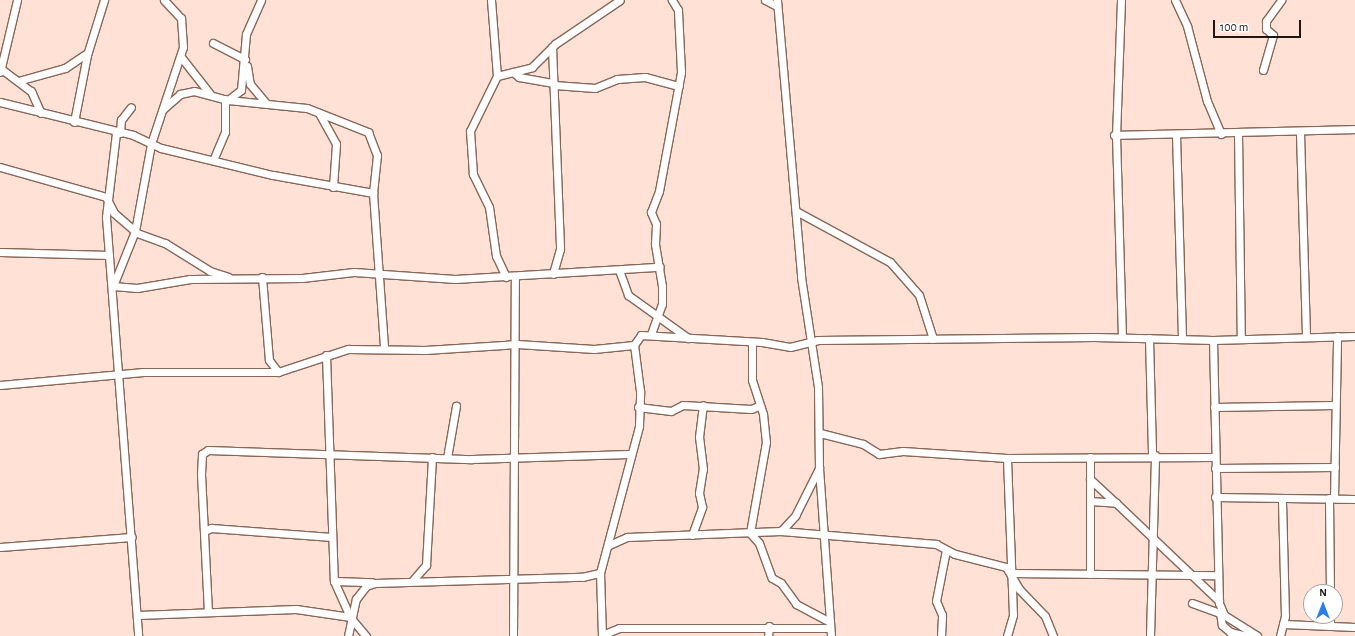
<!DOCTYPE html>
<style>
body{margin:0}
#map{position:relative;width:1355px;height:636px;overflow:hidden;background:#ffe1d6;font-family:"Alegreya Sans",sans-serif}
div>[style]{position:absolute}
.roads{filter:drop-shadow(1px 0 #86675a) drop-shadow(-1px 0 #86675a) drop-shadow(0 1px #86675a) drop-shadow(0 -1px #86675a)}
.minor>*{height:7px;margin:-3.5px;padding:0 3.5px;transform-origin:3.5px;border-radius:3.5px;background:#fff}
span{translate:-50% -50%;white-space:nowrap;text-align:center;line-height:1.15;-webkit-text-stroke:4px #fff;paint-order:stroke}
.north{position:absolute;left:1303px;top:584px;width:40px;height:40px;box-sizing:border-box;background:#fff;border:1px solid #a6a19f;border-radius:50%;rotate:0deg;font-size:11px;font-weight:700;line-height:16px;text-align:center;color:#211510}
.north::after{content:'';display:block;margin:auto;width:14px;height:18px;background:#2b7de8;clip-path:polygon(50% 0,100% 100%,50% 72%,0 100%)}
.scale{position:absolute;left:1213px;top:20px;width:88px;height:18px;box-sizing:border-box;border:2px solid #211510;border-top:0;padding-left:5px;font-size:12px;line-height:14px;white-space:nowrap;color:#211510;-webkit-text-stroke:3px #fff;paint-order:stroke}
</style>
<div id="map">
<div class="roads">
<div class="minor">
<div style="left:164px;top:0;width:25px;rotate:47deg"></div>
<div style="left:181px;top:18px;width:29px;rotate:86deg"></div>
<div style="left:183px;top:47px;width:102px;rotate:108.3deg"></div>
<div style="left:151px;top:144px;width:88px;rotate:100.4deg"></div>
<div style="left:135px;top:231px;width:59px;rotate:111.8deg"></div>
<div style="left:113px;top:286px;width:24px;rotate:5deg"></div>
<div style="left:137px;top:288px;width:54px;rotate:-9.6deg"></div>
<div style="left:190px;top:279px;width:112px;rotate:-0.5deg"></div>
<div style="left:302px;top:278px;width:52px;rotate:-6.6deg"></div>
<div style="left:354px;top:272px;width:101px;rotate:4deg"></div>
<div style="left:455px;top:279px;width:205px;rotate:-3.4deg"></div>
<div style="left:491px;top:0;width:76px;rotate:85.5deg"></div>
<div style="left:765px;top:0;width:13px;rotate:27deg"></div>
<div style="left:777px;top:0;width:278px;rotate:85deg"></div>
<div style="left:801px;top:277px;width:111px;rotate:81.2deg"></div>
<div style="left:818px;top:387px;width:81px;rotate:89.3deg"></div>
<div style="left:819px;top:468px;width:168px;rotate:85.9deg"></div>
<div style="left:1121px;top:0;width:135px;rotate:92.1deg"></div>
<div style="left:1116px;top:135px;width:202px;rotate:88.3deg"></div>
<div style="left:1175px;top:0;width:29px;rotate:65deg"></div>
<div style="left:1187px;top:26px;width:78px;rotate:75.1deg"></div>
<div style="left:1207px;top:101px;width:36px;rotate:67deg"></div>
<div style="left:213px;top:43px;width:36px;rotate:27deg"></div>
<div style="left:552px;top:47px;width:202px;rotate:87.7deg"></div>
<div style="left:560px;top:249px;width:26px;rotate:106deg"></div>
<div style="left:181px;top:57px;width:47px;rotate:51.9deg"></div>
<div style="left:247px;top:66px;width:18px;rotate:81deg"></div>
<div style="left:250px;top:84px;width:26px;rotate:50deg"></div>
<div style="left:0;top:68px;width:39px;rotate:37deg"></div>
<div style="left:31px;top:91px;width:24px;rotate:66deg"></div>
<div style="left:1263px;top:70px;width:36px;rotate:-74deg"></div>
<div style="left:1273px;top:35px;width:9px;rotate:-139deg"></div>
<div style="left:1266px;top:29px;width:8px;rotate:-90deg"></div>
<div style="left:1266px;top:21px;width:26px;rotate:-54deg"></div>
<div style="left:0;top:72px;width:74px;rotate:-76.7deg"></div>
<div style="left:513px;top:72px;width:8px;rotate:40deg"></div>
<div style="left:519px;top:77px;width:35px;rotate:10deg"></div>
<div style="left:18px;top:81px;width:49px;rotate:-15.5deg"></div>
<div style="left:65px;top:68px;width:27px;rotate:-34deg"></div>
<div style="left:554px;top:85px;width:41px;rotate:4.2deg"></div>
<div style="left:595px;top:88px;width:24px;rotate:-22deg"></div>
<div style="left:617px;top:79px;width:28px;rotate:-4deg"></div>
<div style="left:645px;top:77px;width:35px;rotate:15deg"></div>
<div style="left:228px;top:100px;width:16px;rotate:-38deg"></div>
<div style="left:241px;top:90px;width:56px;rotate:-84.9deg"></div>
<div style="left:246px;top:34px;width:37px;rotate:-66deg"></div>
<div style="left:0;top:102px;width:137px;rotate:13.9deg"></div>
<div style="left:133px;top:135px;width:31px;rotate:25deg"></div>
<div style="left:161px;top:148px;width:115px;rotate:13.6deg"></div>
<div style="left:273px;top:175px;width:102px;rotate:10.2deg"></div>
<div style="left:163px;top:109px;width:23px;rotate:-41deg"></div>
<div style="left:180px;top:94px;width:14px;rotate:-12deg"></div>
<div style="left:194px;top:91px;width:35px;rotate:15deg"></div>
<div style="left:228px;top:100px;width:79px;rotate:5.8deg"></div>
<div style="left:307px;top:108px;width:66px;rotate:21.5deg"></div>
<div style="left:368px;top:132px;width:25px;rotate:69deg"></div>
<div style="left:377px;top:155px;width:38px;rotate:96deg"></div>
<div style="left:373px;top:193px;width:155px;rotate:85.9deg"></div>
<div style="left:319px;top:113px;width:35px;rotate:61deg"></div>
<div style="left:336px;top:144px;width:43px;rotate:94deg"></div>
<div style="left:74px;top:122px;width:68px;rotate:-79deg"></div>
<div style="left:87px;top:55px;width:58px;rotate:-72.8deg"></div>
<div style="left:116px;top:133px;width:85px;rotate:96.8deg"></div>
<div style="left:106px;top:217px;width:420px;rotate:85.6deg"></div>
<div style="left:120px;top:133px;width:13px;rotate:-86deg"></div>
<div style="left:121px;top:120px;width:16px;rotate:-52deg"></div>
<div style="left:1300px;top:133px;width:204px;rotate:88.3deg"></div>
<div style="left:1238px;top:134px;width:205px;rotate:89.2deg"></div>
<div style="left:1114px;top:135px;width:241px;rotate:-1.4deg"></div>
<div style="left:1176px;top:135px;width:204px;rotate:88.3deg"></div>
<div style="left:214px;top:158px;width:28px;rotate:-67deg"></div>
<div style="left:225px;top:132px;width:33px;rotate:-90deg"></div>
<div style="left:0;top:167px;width:110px;rotate:15.8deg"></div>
<div style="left:106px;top:197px;width:18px;rotate:63deg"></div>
<div style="left:114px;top:213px;width:30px;rotate:41deg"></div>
<div style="left:137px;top:233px;width:30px;rotate:20deg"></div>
<div style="left:165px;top:243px;width:53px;rotate:31.9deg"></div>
<div style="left:210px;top:271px;width:19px;rotate:18deg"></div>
<div style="left:796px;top:211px;width:107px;rotate:28.5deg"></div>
<div style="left:890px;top:262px;width:44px;rotate:48.7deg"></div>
<div style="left:919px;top:295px;width:46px;rotate:72.3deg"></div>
<div style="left:0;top:252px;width:109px;rotate:1.6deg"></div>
<div style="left:619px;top:270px;width:27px;rotate:70deg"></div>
<div style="left:628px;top:295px;width:74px;rotate:35.6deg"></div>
<div style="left:262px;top:277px;width:83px;rotate:85.2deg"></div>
<div style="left:269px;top:360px;width:15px;rotate:53deg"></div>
<div style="left:506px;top:277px;width:23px;rotate:-115deg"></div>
<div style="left:496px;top:256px;width:49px;rotate:-98.1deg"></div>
<div style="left:489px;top:207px;width:37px;rotate:-116deg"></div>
<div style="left:473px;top:174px;width:43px;rotate:-94deg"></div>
<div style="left:470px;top:131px;width:61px;rotate:-63.9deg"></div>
<div style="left:497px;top:76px;width:36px;rotate:-14deg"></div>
<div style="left:532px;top:67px;width:33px;rotate:-45deg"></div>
<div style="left:555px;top:44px;width:78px;rotate:-34.1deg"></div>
<div style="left:651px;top:334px;width:32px;rotate:-70deg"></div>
<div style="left:662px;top:304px;width:18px;rotate:-90deg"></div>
<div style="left:662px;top:286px;width:43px;rotate:-99.5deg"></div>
<div style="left:655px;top:244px;width:20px;rotate:-87deg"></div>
<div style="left:656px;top:224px;width:13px;rotate:-113deg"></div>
<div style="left:651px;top:212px;width:22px;rotate:-69deg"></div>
<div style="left:659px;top:191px;width:121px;rotate:-79.5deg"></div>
<div style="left:681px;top:72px;width:62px;rotate:-92.8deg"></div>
<div style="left:678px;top:10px;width:12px;rotate:-121deg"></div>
<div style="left:1149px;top:338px;width:117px;rotate:88.5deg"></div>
<div style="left:1213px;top:340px;width:263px;rotate:88.7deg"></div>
<div style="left:1219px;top:603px;width:13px;rotate:67deg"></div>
<div style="left:1224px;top:615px;width:39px;rotate:32deg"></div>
<div style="left:752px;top:342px;width:38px;rotate:90deg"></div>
<div style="left:752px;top:380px;width:36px;rotate:72deg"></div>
<div style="left:763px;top:414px;width:28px;rotate:84deg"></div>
<div style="left:766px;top:442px;width:92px;rotate:100deg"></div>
<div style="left:750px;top:533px;width:13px;rotate:48deg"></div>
<div style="left:759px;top:543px;width:37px;rotate:70deg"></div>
<div style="left:772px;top:578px;width:10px;rotate:29deg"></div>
<div style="left:781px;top:583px;width:26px;rotate:54deg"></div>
<div style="left:796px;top:604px;width:36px;rotate:28deg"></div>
<div style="left:326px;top:355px;width:226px;rotate:88deg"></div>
<div style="left:334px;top:581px;width:39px;rotate:66deg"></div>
<div style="left:350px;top:617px;width:25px;rotate:50deg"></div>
<div style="left:0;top:385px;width:144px;rotate:-5.2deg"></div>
<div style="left:143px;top:372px;width:135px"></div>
<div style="left:278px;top:372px;width:74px;rotate:-18.2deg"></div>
<div style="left:348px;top:349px;width:77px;rotate:0.7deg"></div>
<div style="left:425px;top:350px;width:92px;rotate:-3.7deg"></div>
<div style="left:517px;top:344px;width:77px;rotate:3.7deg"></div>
<div style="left:594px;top:349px;width:40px;rotate:-5.7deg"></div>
<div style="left:638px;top:407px;width:33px;rotate:7deg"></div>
<div style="left:671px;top:411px;width:13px;rotate:-27deg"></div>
<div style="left:683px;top:405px;width:68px;rotate:3.4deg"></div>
<div style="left:751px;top:409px;width:9px;rotate:-21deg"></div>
<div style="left:1214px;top:407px;width:121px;rotate:-0.9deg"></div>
<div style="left:820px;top:433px;width:44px;rotate:14.3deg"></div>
<div style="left:863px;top:444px;width:19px;rotate:32deg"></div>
<div style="left:879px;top:454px;width:24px;rotate:-7deg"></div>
<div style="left:903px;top:451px;width:104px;rotate:3.9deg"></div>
<div style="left:1007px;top:458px;width:208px;rotate:-0.3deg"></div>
<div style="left:447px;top:458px;width:53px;rotate:-80.2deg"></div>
<div style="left:1215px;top:468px;width:120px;rotate:-0.5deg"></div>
<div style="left:1090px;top:479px;width:35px;rotate:43deg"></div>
<div style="left:1215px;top:497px;width:140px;rotate:0.8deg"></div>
<div style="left:1329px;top:498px;width:94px;rotate:89.4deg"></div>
<div style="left:1334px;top:498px;width:162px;rotate:-88.9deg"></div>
<div style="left:1090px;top:501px;width:26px;rotate:4deg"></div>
<div style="left:1116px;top:503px;width:142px;rotate:43.6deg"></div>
<div style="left:205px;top:531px;width:7px;rotate:-27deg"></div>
<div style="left:211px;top:528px;width:121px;rotate:4.3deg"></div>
<div style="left:781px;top:531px;width:21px;rotate:-47deg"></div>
<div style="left:795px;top:516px;width:54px;rotate:-63.4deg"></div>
<div style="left:692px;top:535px;width:30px;rotate:-70deg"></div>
<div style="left:702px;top:507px;width:14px;rotate:-102deg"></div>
<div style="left:699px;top:493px;width:24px;rotate:-81deg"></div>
<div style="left:703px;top:469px;width:32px;rotate:-97deg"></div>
<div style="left:699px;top:437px;width:32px;rotate:-83deg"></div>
<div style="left:609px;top:545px;width:20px;rotate:-24deg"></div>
<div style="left:627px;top:537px;width:154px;rotate:-2.2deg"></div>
<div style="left:781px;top:531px;width:156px;rotate:4.8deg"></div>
<div style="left:936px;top:544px;width:21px;rotate:28deg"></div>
<div style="left:955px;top:554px;width:53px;rotate:14.3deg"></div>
<div style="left:1006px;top:567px;width:26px;rotate:59deg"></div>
<div style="left:1019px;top:589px;width:37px;rotate:46deg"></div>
<div style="left:1045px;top:616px;width:22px;rotate:68deg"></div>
<div style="left:0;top:547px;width:132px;rotate:-4.3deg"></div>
<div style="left:1012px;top:573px;width:206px;rotate:0.6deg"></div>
<div style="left:1090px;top:574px;width:117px;rotate:-90deg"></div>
<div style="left:413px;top:580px;width:20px;rotate:-49deg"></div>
<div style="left:426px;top:565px;width:108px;rotate:-86.8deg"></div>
<div style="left:334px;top:581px;width:38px;rotate:2deg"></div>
<div style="left:1192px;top:603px;width:30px;rotate:20deg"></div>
<div style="left:1220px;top:613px;width:12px;rotate:81deg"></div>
<div style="left:1222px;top:625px;width:11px;rotate:41deg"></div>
<div style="left:1230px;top:632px;width:18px;rotate:13deg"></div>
<div style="left:208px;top:612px;width:138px;rotate:-92.9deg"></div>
<div style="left:201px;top:474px;width:20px;rotate:-87deg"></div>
<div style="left:202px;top:454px;width:7px;rotate:-34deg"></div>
<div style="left:208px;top:450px;width:264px;rotate:2deg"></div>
<div style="left:472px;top:459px;width:157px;rotate:-1.8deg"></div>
<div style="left:138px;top:615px;width:158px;rotate:-2.2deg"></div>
<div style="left:296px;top:609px;width:55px;rotate:8.4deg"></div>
<div style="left:1330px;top:616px;width:10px;rotate:90deg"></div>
<div style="left:1283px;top:624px;width:72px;rotate:2.4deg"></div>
<div style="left:602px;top:635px;width:18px;rotate:-22deg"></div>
<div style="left:619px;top:628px;width:210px"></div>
<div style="left:348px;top:636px;width:38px;rotate:-78deg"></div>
<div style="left:356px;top:599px;width:16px;rotate:-52deg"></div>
<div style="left:366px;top:586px;width:9px;rotate:-18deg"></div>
<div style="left:375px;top:583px;width:207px;rotate:-1.7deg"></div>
<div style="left:582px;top:577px;width:18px;rotate:-13deg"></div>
<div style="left:513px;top:636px;width:360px;rotate:-89.7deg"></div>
<div style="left:602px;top:636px;width:63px;rotate:-91.8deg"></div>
<div style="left:600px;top:573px;width:152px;rotate:-75.1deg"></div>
<div style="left:639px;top:426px;width:35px;rotate:-88deg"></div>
<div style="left:640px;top:391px;width:46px;rotate:-97.4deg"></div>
<div style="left:634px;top:345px;width:12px;rotate:-55deg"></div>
<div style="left:641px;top:335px;width:121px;rotate:3.3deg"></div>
<div style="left:762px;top:342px;width:28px;rotate:10deg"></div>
<div style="left:790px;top:347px;width:29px;rotate:-14deg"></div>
<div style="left:818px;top:340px;width:276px;rotate:-0.6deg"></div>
<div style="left:1094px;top:337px;width:119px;rotate:1.4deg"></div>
<div style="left:1213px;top:340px;width:142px;rotate:-1.6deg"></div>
<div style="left:768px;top:636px;width:10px;rotate:-84deg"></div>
<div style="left:941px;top:636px;width:21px;rotate:-87deg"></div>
<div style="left:942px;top:615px;width:15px;rotate:-113deg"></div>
<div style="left:936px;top:601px;width:52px;rotate:-78.9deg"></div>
<div style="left:1007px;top:636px;width:22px;rotate:-74deg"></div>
<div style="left:1013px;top:615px;width:157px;rotate:-92.2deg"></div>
<div style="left:1150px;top:636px;width:181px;rotate:-88.4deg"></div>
<div style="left:1280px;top:636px;width:21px;rotate:-76deg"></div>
<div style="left:1285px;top:616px;width:117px;rotate:-91.5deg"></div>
</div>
</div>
<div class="north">N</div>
<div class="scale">100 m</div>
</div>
